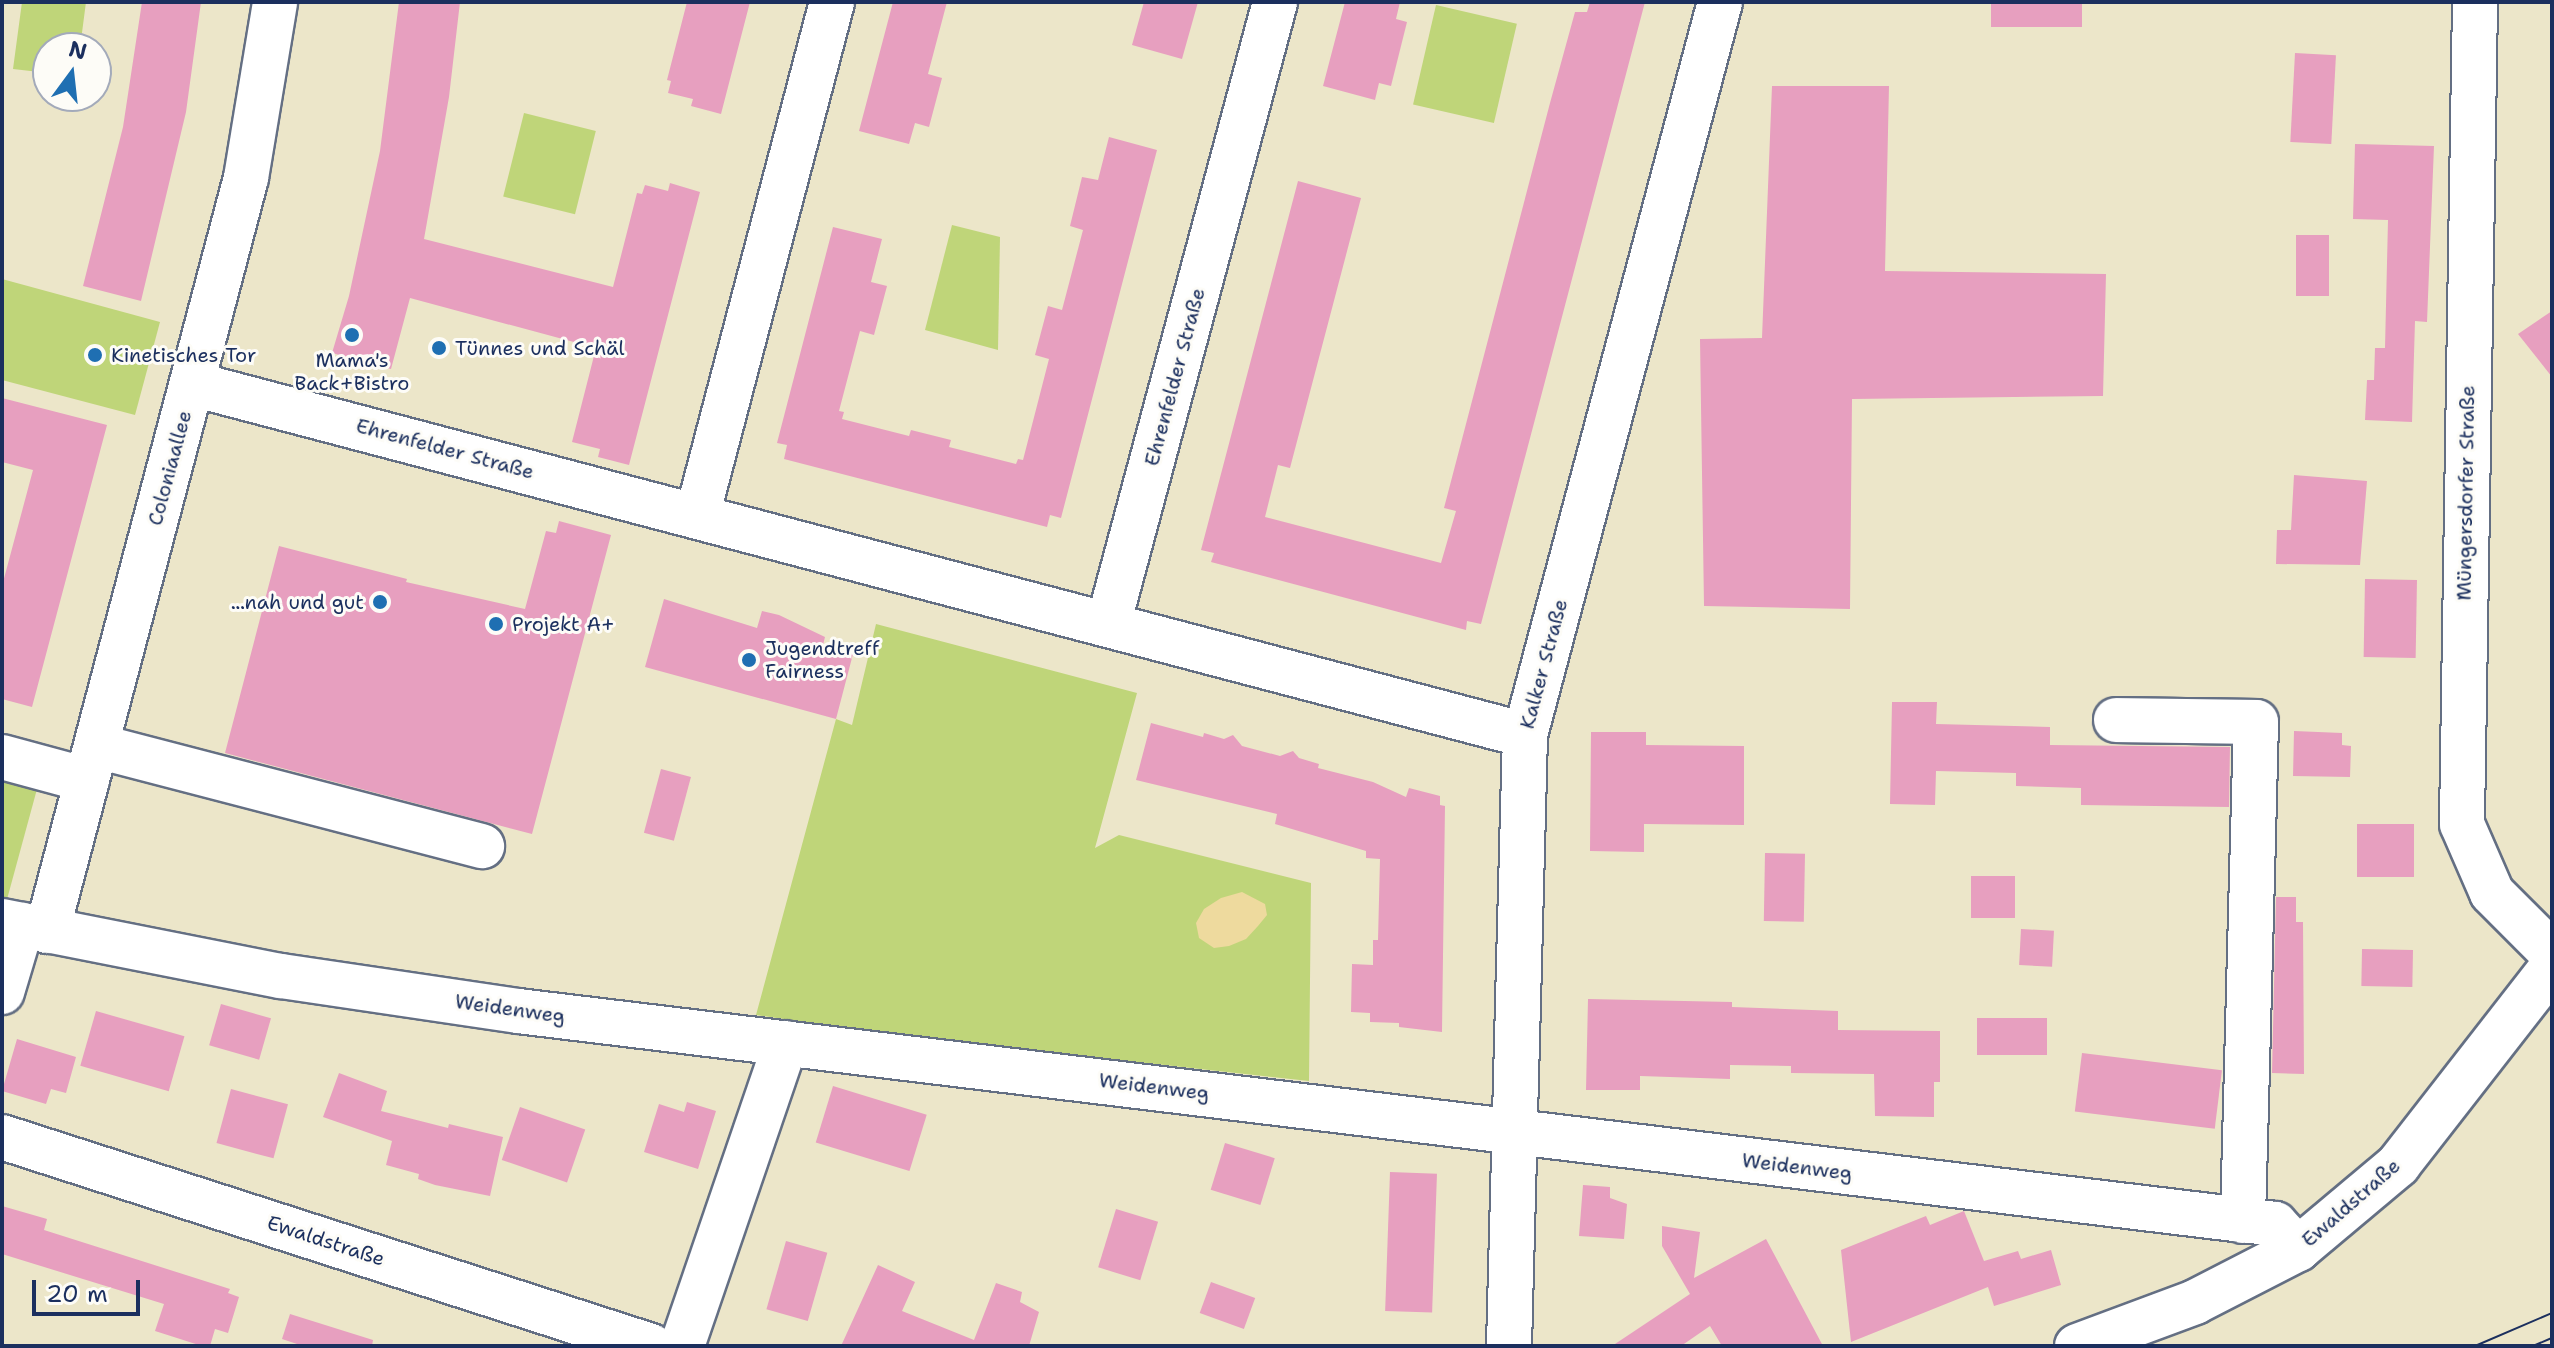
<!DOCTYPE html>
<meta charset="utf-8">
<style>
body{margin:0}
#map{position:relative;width:2554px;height:1348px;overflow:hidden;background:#ece6c9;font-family:"Shantell Sans",sans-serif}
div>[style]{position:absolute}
.green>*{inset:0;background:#bfd579;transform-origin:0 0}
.sand>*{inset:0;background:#eeda9e}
.building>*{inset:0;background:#e79fbf;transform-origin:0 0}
.roads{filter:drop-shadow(2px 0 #646f83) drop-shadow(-2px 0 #646f83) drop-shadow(0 2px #646f83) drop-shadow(0 -2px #646f83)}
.minor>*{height:44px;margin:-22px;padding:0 22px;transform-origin:22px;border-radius:22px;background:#fff}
.tram>*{height:2px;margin:-1px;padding:0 1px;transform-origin:1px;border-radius:1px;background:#1b2f5e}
.dots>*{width:22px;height:22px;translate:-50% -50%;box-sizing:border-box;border:4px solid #fdfcf7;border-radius:50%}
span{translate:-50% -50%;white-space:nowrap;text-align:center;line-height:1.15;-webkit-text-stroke:6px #fdfcf7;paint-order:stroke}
.poi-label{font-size:20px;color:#1b2f5e}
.left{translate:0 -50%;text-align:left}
.right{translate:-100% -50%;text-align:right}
.street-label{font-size:20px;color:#1b2f5e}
.frame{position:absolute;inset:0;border:4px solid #1b2f5e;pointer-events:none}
.north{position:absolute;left:32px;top:32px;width:80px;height:80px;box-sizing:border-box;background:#fdfcf7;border:2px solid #a3aaba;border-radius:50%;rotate:15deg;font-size:22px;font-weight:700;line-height:32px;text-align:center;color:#1b2f5e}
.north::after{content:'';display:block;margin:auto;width:28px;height:36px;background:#1f6fb2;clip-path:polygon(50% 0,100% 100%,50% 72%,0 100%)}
.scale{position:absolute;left:32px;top:1280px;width:108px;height:36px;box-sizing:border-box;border:4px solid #1b2f5e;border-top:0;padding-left:10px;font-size:24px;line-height:28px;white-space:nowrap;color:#1b2f5e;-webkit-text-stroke:6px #fdfcf7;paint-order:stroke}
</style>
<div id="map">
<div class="green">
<div style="clip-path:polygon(22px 2px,86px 2px,80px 48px,48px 48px,48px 73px,13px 69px)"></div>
<div style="left:1436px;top:5px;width:83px;height:102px;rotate:13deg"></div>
<div style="left:524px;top:113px;width:74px;height:86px;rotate:14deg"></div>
<div style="clip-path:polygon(952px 225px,1000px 237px,998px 350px,925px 330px)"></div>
<div style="clip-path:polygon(2px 279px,160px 322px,135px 415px,2px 380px)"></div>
<div style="clip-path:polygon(876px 624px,1137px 693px,1095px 848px,1119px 835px,1311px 883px,1309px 1081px,902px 1036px,756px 1015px,836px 719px,852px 725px)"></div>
<div style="clip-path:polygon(2px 768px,40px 778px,6px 903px,2px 902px)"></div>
</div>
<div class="sand">
<div style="clip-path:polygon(1242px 892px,1265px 904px,1267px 915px,1258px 926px,1246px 939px,1229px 946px,1214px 948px,1199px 938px,1196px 923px,1204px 909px,1221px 898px)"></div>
</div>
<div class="building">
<div style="clip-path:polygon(142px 2px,201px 2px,186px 112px,141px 301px,83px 286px,123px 127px)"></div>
<div style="clip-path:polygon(399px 2px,460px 2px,449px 97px,424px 239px,613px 287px,637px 193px,642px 194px,645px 185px,668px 191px,670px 183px,700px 192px,629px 465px,598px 457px,600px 449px,572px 442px,596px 348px,410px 298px,391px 369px,332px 353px,349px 296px,380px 151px)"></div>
<div style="clip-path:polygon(687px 2px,750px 2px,721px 114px,691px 106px,693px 99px,668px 93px,671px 81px,667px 80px)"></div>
<div style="clip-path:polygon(893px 2px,947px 2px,928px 74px,942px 78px,929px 127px,915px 123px,909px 144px,859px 131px)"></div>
<div style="clip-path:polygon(1144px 2px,1198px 2px,1182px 59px,1132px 45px)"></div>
<div style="clip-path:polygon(1345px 2px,1400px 2px,1396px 19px,1407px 22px,1391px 86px,1379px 83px,1375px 100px,1323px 86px)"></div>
<div style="clip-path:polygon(1590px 2px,1645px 2px,1481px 624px,1467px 621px,1466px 630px,1211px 562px,1214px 553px,1201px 550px,1298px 181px,1361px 198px,1290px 468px,1278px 465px,1265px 517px,1441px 563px,1456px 511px,1444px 508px,1550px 103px,1575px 12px,1587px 12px)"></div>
<div style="left:1991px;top:2px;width:91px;height:25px"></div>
<div style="left:2295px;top:53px;width:41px;height:89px;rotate:3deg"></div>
<div style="clip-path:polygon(1772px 86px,1889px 86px,1885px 271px,2106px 274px,2103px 396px,1852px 399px,1850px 609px,1704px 606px,1700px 339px,1762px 338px)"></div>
<div style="clip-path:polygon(1109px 137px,1157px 150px,1061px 518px,1050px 515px,1047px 527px,784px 459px,787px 445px,777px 443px,833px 227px,882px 239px,871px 282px,887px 286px,874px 335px,860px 331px,839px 411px,844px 412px,842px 419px,909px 436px,911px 430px,951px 440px,949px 447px,1016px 464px,1018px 459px,1023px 460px,1049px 359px,1035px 355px,1048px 306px,1062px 310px,1083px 230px,1070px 226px,1082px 177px,1098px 180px)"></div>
<div style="clip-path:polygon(2355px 144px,2434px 146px,2427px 322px,2415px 321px,2412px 422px,2365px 420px,2367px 380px,2374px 380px,2375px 348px,2385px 348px,2388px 220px,2353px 219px)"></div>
<div style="left:2296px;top:235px;width:33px;height:61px"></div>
<div style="clip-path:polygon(2552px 311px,2552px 377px,2518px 334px)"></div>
<div style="clip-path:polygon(2px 398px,107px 425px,32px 707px,2px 699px,2px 586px,33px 470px,2px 462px)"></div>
<div style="clip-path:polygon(2294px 475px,2367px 481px,2360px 565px,2276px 564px,2277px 530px,2291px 530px)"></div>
<div style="clip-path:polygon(559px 521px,611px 535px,532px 834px,225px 753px,279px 546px,407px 579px,406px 582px,525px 609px,546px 531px,556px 533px)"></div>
<div style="left:2365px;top:579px;width:52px;height:78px;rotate:1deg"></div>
<div style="clip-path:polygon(664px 599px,757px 628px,762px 611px,779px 615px,825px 637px,823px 645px,853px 654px,836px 719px,645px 667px)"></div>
<div style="clip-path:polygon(1892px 702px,1937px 702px,1936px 724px,2050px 727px,2050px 745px,2230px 747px,2229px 807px,2081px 805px,2081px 788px,2016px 786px,2016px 773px,1936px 771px,1935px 805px,1890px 804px)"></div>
<div style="clip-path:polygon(1151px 723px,1203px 737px,1204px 733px,1224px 739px,1233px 735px,1242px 746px,1280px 756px,1293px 751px,1299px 758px,1319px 764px,1318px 768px,1373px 782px,1406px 797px,1409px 788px,1440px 796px,1440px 805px,1445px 806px,1442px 1032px,1399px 1027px,1399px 1023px,1370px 1022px,1370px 1013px,1351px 1012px,1352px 964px,1373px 965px,1373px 940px,1378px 940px,1380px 859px,1366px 858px,1366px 851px,1275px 824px,1277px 814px,1136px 780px)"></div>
<div style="clip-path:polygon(2294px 731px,2342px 733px,2342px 745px,2351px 746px,2350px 777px,2293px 776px)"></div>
<div style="clip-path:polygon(1591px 732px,1646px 732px,1646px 745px,1744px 746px,1744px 825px,1644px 824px,1644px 852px,1590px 851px)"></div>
<div style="left:661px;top:769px;width:31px;height:66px;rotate:15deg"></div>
<div style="left:2357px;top:824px;width:57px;height:53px"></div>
<div style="left:1765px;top:853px;width:40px;height:68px;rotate:1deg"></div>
<div style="left:1971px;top:876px;width:44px;height:42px"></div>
<div style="clip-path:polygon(2276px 897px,2296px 897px,2296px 922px,2303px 922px,2304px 1074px,2272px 1073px)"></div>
<div style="left:2021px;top:929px;width:33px;height:36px;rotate:3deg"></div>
<div style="left:2362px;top:949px;width:51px;height:37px;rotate:1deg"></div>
<div style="clip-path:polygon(1588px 999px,1732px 1002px,1732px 1007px,1838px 1011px,1838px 1030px,1940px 1031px,1940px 1082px,1934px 1082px,1934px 1117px,1875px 1116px,1874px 1074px,1791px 1073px,1791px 1066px,1730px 1065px,1730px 1079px,1640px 1076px,1640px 1090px,1586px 1090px)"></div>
<div style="left:221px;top:1004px;width:52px;height:43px;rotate:16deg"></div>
<div style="left:96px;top:1011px;width:92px;height:57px;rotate:16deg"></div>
<div style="left:1977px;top:1018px;width:70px;height:37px"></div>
<div style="clip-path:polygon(17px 1039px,76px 1057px,66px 1093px,51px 1089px,46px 1104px,2px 1091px)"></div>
<div style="left:2082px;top:1053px;width:141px;height:59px;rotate:7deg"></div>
<div style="clip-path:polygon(339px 1073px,387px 1091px,381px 1111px,448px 1128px,449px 1124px,503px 1137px,490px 1196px,435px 1185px,418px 1179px,419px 1174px,386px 1165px,392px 1141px,323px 1117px)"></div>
<div style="left:833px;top:1086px;width:98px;height:59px;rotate:17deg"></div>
<div style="left:231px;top:1089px;width:59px;height:56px;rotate:15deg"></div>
<div style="clip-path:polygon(687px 1102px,716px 1111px,698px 1169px,644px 1152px,659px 1104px,684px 1112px)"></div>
<div style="left:520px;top:1107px;width:69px;height:56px;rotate:19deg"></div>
<div style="left:1225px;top:1143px;width:52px;height:49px;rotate:17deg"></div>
<div style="left:1390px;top:1172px;width:47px;height:139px;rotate:2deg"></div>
<div style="clip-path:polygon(1583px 1185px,1610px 1187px,1610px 1198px,1627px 1204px,1624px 1239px,1579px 1236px)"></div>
<div style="clip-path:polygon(2px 1206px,47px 1219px,44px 1230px,230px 1289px,228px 1293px,239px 1297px,228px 1333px,215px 1329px,210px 1346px,202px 1346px,155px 1331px,164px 1304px,2px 1254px)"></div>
<div style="left:1116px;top:1209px;width:44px;height:61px;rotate:17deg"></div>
<div style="clip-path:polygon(1964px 1211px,1984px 1261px,2018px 1251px,2021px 1259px,2051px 1250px,2061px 1285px,1994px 1306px,1988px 1287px,1851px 1342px,1841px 1250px,1926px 1216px,1930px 1225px)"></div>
<div style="clip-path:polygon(1662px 1226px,1700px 1232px,1694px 1278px,1766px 1239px,1823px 1346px,1722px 1346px,1710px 1326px,1681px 1346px,1612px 1346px,1690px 1294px,1662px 1246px)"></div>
<div style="left:786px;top:1241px;width:43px;height:71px;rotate:16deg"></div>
<div style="clip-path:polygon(878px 1265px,915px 1282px,902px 1311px,974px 1340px,996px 1283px,1022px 1292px,1020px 1302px,1039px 1312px,1029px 1346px,841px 1346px)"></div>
<div style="left:1211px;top:1282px;width:47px;height:33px;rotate:20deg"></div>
<div style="clip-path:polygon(290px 1314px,373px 1340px,372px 1346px,303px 1346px,282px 1339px)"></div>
</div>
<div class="roads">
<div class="minor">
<div style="left:2475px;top:2px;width:822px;rotate:90.91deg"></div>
<div style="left:2462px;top:824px;width:75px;rotate:66.5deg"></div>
<div style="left:2492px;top:893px;width:85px;rotate:45deg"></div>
<div style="left:193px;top:384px;width:1377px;rotate:14.76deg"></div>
<div style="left:697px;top:516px;width:531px;rotate:-75.28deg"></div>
<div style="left:1108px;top:625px;width:645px;rotate:-74.99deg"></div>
<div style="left:2116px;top:720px;width:140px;rotate:0.8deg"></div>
<div style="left:2256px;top:722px;width:499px;rotate:91.5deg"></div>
<div style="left:97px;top:746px;width:398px;rotate:14.6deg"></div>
<div style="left:2px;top:757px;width:88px;rotate:15.1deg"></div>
<div style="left:2px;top:921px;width:284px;rotate:11.2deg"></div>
<div style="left:281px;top:976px;width:240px;rotate:8.4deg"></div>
<div style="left:518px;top:1011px;width:1770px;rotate:6.91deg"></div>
<div style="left:2275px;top:1224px;width:34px;rotate:47deg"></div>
<div style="left:47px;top:931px;width:779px;rotate:-75.2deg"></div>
<div style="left:246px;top:178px;width:178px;rotate:-80.6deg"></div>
<div style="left:2px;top:992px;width:70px;rotate:-73.4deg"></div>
<div style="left:2px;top:1137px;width:682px;rotate:17.85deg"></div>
<div style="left:682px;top:1346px;width:320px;rotate:-71.1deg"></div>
<div style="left:1509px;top:1346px;width:611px;rotate:-88.5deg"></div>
<div style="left:1525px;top:735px;width:758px;rotate:-75.1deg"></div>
<div style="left:2077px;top:1346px;width:126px;rotate:-20.4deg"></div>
<div style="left:2195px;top:1302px;width:116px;rotate:-27.2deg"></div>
<div style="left:2298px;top:1249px;width:131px;rotate:-40deg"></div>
<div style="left:2398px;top:1165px;width:251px;rotate:-52.1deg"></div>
</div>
</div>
<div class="tram">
<div style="left:2475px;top:1346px;width:84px;rotate:-23.2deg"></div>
<div style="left:2533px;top:1346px;width:21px;rotate:-23deg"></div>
</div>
<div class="dots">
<div style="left:352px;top:335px;background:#1f6fb2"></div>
<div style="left:439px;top:348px;background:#1f6fb2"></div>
<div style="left:95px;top:355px;background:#1f6fb2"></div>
<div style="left:380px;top:602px;background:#1f6fb2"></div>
<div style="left:496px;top:624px;background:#1f6fb2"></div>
<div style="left:749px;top:660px;background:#1f6fb2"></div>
</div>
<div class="poi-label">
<span class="left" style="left:455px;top:348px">Tünnes und Schäl</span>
<span class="left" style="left:111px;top:355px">Kinetisches Tor</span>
<span style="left:352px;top:372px">Mama's<br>Back+Bistro</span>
<span class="right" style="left:364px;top:602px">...nah und gut</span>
<span class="left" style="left:512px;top:624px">Projekt A+</span>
<span class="left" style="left:765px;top:660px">Jugendtreff<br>Fairness</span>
</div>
<div class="street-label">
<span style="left:1175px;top:377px;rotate:-75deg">Ehrenfelder Straße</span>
<span style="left:445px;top:449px;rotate:15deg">Ehrenfelder Straße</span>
<span style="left:170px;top:468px;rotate:-75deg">Coloniaallee</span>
<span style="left:2466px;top:493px;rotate:-89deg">Müngersdorfer Straße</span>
<span style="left:1544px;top:664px;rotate:-75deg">Kalker Straße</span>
<span style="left:510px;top:1009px;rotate:8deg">Weidenweg</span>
<span style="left:1154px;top:1087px;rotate:7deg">Weidenweg</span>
<span style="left:1797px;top:1167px;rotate:7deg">Weidenweg</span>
<span style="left:2351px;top:1203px;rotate:-41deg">Ewaldstraße</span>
<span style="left:326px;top:1241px;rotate:18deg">Ewaldstraße</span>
</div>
<div class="frame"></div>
<div class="north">N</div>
<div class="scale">20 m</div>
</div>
